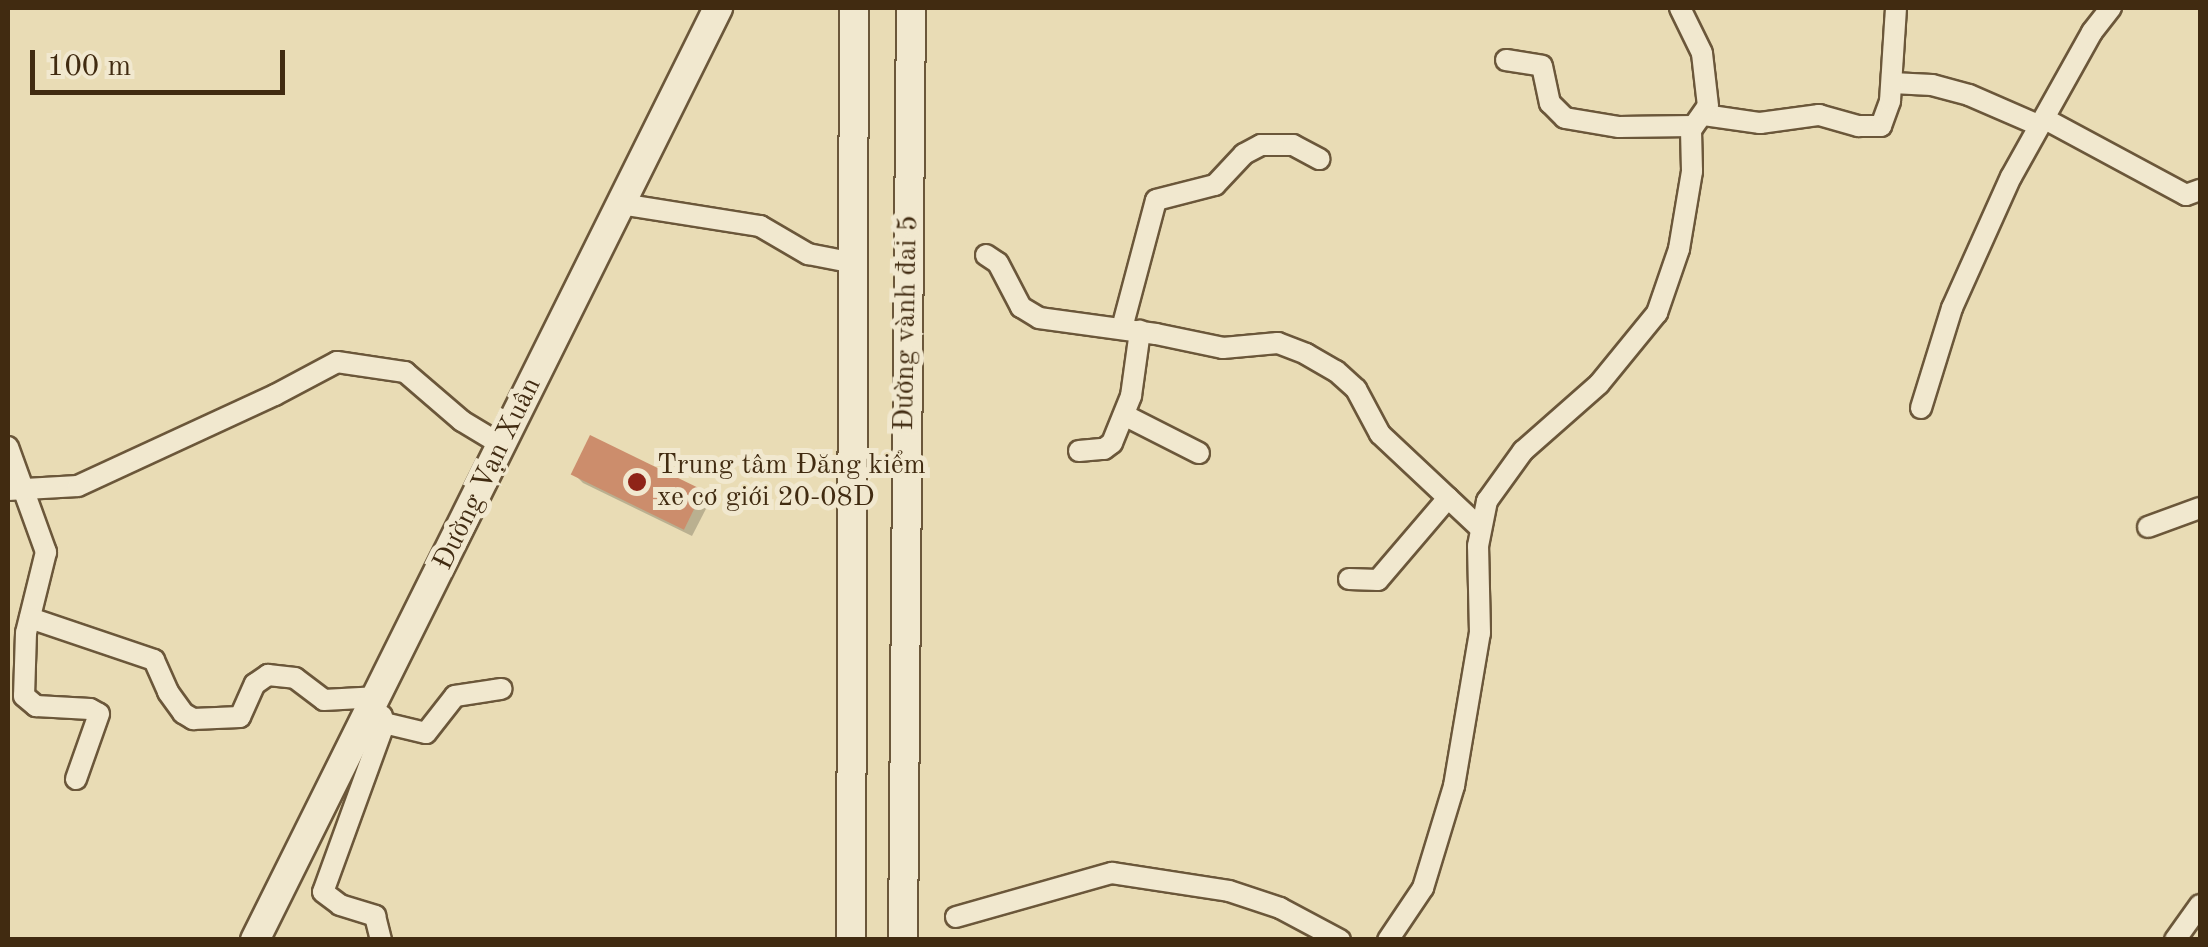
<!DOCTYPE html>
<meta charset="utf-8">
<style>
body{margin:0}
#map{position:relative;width:2208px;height:947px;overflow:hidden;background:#e9dcb5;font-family:"Old Standard TT",serif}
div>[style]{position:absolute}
.shadow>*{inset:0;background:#0003}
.building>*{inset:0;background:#cc8d6c;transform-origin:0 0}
.roads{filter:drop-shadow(2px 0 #6b573a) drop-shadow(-2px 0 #6b573a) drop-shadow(0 2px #6b573a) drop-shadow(0 -2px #6b573a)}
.street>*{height:20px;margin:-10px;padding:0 10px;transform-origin:10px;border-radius:10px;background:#f1e8cf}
.secondary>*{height:28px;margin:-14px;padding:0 14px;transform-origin:14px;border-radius:14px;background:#f1e8cf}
.dots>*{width:28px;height:28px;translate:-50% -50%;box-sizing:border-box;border:5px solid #f1e8cf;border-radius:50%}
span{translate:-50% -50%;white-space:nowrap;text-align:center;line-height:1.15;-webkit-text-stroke:10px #f1e8cf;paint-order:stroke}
.street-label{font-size:28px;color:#412b11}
.poi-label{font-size:28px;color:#412b11}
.left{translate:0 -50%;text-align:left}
.frame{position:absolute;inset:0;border:10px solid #412b11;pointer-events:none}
.scale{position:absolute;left:30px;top:50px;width:255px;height:45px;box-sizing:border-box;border:5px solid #412b11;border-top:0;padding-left:12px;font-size:30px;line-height:35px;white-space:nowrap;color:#412b11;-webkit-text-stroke:8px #f1e8cf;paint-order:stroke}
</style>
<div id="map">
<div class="shadow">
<div style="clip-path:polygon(574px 474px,701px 492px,710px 501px,692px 536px,583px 483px)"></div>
</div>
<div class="building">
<div style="left:590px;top:435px;width:126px;height:44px;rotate:26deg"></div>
</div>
<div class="roads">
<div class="street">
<div style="left:1506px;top:60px;width:36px;rotate:9deg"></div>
<div style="left:1542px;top:66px;width:38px;rotate:78deg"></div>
<div style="left:1550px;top:103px;width:21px;rotate:45deg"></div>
<div style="left:1565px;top:118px;width:55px;rotate:9.5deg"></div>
<div style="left:1619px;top:127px;width:74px;rotate:-0.8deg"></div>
<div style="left:1892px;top:83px;width:40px;rotate:2.9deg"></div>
<div style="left:1932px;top:85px;width:38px;rotate:15deg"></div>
<div style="left:1969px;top:95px;width:75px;rotate:23.5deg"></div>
<div style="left:1704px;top:115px;width:57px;rotate:8.1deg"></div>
<div style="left:1760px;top:123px;width:60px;rotate:-7.7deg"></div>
<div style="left:1819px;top:115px;width:41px;rotate:15.8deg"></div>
<div style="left:1858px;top:126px;width:23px"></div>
<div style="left:1881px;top:126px;width:27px;rotate:-70deg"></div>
<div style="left:1890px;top:101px;width:93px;rotate:-86.3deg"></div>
<div style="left:2045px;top:119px;width:160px;rotate:28.3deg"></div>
<div style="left:2186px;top:195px;width:15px;rotate:-20deg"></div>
<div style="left:621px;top:204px;width:141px;rotate:9deg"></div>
<div style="left:760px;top:226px;width:56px;rotate:30.3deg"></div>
<div style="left:808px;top:254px;width:38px;rotate:11deg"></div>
<div style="left:986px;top:255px;width:14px;rotate:34deg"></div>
<div style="left:998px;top:263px;width:50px;rotate:62.4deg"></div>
<div style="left:1021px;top:307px;width:21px;rotate:31deg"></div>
<div style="left:1039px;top:318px;width:118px;rotate:7.8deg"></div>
<div style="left:1156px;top:334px;width:68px;rotate:11.8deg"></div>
<div style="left:1223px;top:348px;width:55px;rotate:-5.2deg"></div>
<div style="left:1278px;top:343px;width:30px;rotate:21deg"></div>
<div style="left:1306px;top:354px;width:34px;rotate:30deg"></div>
<div style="left:1336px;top:371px;width:27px;rotate:42deg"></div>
<div style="left:1356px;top:389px;width:51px;rotate:61.9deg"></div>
<div style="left:1380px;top:434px;width:137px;rotate:43.2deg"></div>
<div style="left:1122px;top:328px;width:132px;rotate:-75.1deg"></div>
<div style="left:1156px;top:200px;width:61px;rotate:-14.3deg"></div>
<div style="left:1215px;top:185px;width:42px;rotate:-46.9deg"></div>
<div style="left:1244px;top:154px;width:19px;rotate:-28deg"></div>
<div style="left:1261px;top:145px;width:32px"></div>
<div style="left:1293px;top:145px;width:30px;rotate:28deg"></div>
<div style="left:1921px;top:408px;width:105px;rotate:-72.8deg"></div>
<div style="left:1952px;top:308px;width:144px;rotate:-65.8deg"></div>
<div style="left:2011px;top:177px;width:166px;rotate:-60.8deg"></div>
<div style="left:2092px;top:32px;width:31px;rotate:-52deg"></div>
<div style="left:1124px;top:415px;width:84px;rotate:26.9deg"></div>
<div style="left:8px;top:447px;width:112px;rotate:70.1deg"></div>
<div style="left:46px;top:552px;width:83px;rotate:103.9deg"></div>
<div style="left:26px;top:633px;width:63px;rotate:91.8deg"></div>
<div style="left:24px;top:696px;width:16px;rotate:40deg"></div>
<div style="left:36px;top:706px;width:54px;rotate:3.2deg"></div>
<div style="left:90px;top:709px;width:10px;rotate:29deg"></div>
<div style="left:99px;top:714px;width:69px;rotate:109.5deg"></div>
<div style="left:1079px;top:451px;width:25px;rotate:-5deg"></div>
<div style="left:1104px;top:449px;width:10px;rotate:-37deg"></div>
<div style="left:1112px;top:443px;width:51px;rotate:-68deg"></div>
<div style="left:1131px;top:396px;width:66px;rotate:-82.1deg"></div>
<div style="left:8px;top:490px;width:70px;rotate:-3.3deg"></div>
<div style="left:78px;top:486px;width:217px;rotate:-24.8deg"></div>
<div style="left:275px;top:395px;width:70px;rotate:-28deg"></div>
<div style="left:337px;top:362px;width:69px;rotate:8.4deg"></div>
<div style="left:405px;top:372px;width:75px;rotate:40.7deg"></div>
<div style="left:462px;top:421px;width:47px;rotate:31deg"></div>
<div style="left:2148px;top:527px;width:55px;rotate:-20.1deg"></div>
<div style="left:1349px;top:579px;width:29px;rotate:2deg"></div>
<div style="left:1378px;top:580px;width:108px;rotate:-49.5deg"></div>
<div style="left:30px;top:618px;width:131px;rotate:18.7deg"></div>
<div style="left:154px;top:660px;width:35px;rotate:66deg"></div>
<div style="left:168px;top:692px;width:26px;rotate:54deg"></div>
<div style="left:183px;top:713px;width:12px;rotate:31deg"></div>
<div style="left:193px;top:719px;width:47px;rotate:-2.4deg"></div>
<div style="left:240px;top:717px;width:36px;rotate:-66deg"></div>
<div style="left:255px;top:684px;width:16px;rotate:-35deg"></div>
<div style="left:268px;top:675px;width:27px;rotate:6deg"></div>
<div style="left:295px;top:678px;width:36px;rotate:37deg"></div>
<div style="left:324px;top:700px;width:55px;rotate:-3.1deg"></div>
<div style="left:375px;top:714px;width:7px;rotate:16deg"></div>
<div style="left:382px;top:716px;width:14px;rotate:90deg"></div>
<div style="left:382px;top:730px;width:172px;rotate:110deg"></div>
<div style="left:323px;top:892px;width:21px;rotate:37deg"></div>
<div style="left:340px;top:905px;width:37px;rotate:17deg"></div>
<div style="left:375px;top:916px;width:25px;rotate:76deg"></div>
<div style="left:384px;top:723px;width:43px;rotate:13.4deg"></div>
<div style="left:426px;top:733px;width:47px;rotate:-51.9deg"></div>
<div style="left:455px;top:696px;width:47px;rotate:-8.7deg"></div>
<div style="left:956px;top:917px;width:162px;rotate:-15.8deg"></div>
<div style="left:1112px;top:873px;width:118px;rotate:8.7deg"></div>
<div style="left:1229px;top:891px;width:54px;rotate:18.4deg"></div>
<div style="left:1280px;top:908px;width:68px;rotate:28.1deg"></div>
<div style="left:1388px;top:940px;width:63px;rotate:-56.1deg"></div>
<div style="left:1423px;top:888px;width:107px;rotate:-73.1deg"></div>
<div style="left:1454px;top:786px;width:155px;rotate:-80.4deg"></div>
<div style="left:1480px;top:633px;width:87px;rotate:-91.3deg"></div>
<div style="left:1478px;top:546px;width:46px;rotate:-78.7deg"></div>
<div style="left:1487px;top:501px;width:62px;rotate:-54.2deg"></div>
<div style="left:1523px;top:451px;width:101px;rotate:-41.4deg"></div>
<div style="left:1599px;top:384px;width:92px;rotate:-50.8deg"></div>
<div style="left:1657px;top:313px;width:68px;rotate:-71deg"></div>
<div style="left:1679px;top:249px;width:79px;rotate:-80.5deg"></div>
<div style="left:1692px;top:171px;width:41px;rotate:-91.4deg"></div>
<div style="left:1691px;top:130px;width:29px;rotate:-55deg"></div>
<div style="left:1708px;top:106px;width:53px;rotate:-96.5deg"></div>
<div style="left:1702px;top:53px;width:50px;rotate:-116.1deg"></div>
<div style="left:2175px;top:940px;width:43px;rotate:-54.5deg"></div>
</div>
<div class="secondary">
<div style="left:255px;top:940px;width:1041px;rotate:-63.58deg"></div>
<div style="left:851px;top:940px;width:932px;rotate:-89.82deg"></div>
<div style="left:903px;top:940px;width:932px;rotate:-89.51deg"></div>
</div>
</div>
<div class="dots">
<div style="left:637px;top:482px;background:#8f2418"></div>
</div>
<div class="street-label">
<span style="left:907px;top:323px;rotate:-89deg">Đường vành đai 5</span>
<span style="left:488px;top:474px;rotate:-64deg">Đường Vạn Xuân</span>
</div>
<div class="poi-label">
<span class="left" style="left:657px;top:482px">Trung tâm Đăng kiểm<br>xe cơ giới 20-08D</span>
</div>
<div class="frame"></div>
<div class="scale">100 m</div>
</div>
